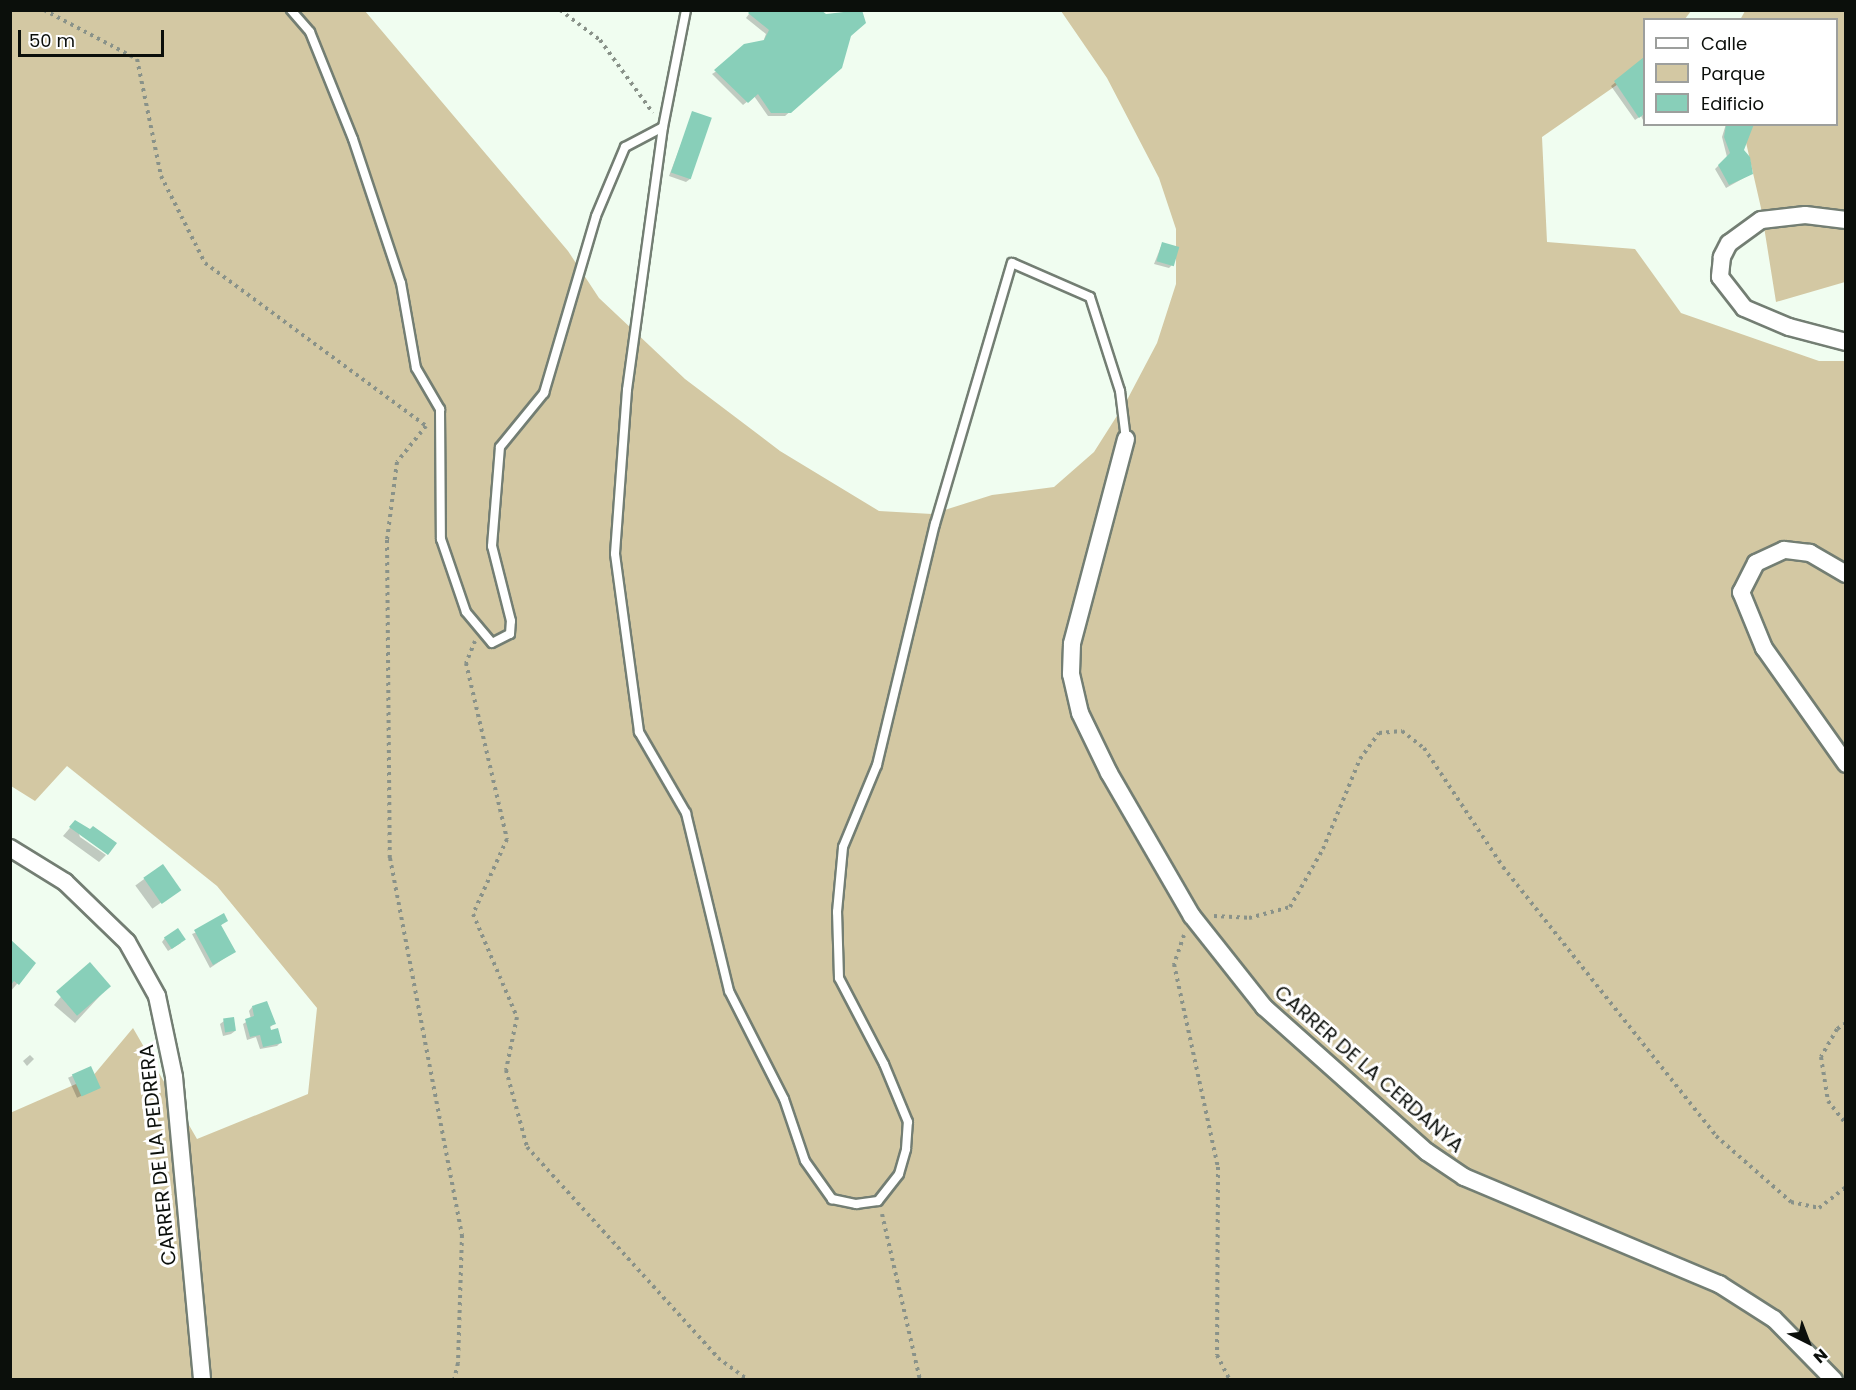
<!DOCTYPE html>
<style>
body{margin:0}
#map{position:relative;width:1856px;height:1390px;overflow:hidden;background:#f0fdf0;font-family:Poppins,sans-serif}
div>[style]{position:absolute}
.green>*{inset:0;background:#d3c8a3}
.shadow>*{inset:0;background:#0003;transform-origin:0 0}
.building>*{inset:0;background:#88cfb9;transform-origin:0 0}
.path>*{height:4px;margin-top:-2px;transform-origin:0;background:repeating-linear-gradient(90deg,#899289 0 3px,transparent 0 7.5px)}
.roads{filter:drop-shadow(2px 0 #737e73) drop-shadow(-2px 0 #737e73) drop-shadow(0 2px #737e73) drop-shadow(0 -2px #737e73)}
.lane>*{height:8px;margin:-4px;padding:0 4px;transform-origin:4px;border-radius:4px;background:#fff}
.street>*{height:16px;margin:-8px;padding:0 8px;transform-origin:8px;border-radius:8px;background:#fff}
span{translate:-50% -50%;white-space:nowrap;text-align:center;line-height:1.15;-webkit-text-stroke:6px #fff;paint-order:stroke}
.street-label{font-size:20px;color:#0b0f0b}
.frame{position:absolute;inset:0;border:12px solid #0b0f0b;pointer-events:none}
.legend{position:absolute;left:1643px;top:18px;width:195px;height:108px;box-sizing:border-box;background:#fff;border:2px solid #9d9f9d;margin:0;padding:8px 10px;list-style:none;font-size:18px;color:#0b0f0b}
.legend li{display:flex;align-items:center;gap:12px;height:30px}
.legend b{width:30px;border:2px solid #9d9f9d}
.north{position:absolute;left:1778px;top:1312px;width:60px;height:60px;-webkit-text-stroke:4px #fff;paint-order:stroke;rotate:138deg;font-size:16px;font-weight:700;line-height:24px;text-align:center;color:#0b0f0b}
.north::after{content:'';display:block;margin:auto;width:21px;height:27px;background:#0b0f0b;clip-path:polygon(50% 0,100% 100%,50% 72%,0 100%)}
.scale{position:absolute;left:18px;top:30px;width:146px;height:27px;box-sizing:border-box;border:3px solid #0b0f0b;border-top:0;padding-left:8px;font-size:18px;line-height:21px;white-space:nowrap;color:#0b0f0b;-webkit-text-stroke:4px #fff;paint-order:stroke}
</style>
<div id="map">
<div class="green">
<div style="clip-path:polygon(11px 11px,365px 11px,568px 251px,599px 298px,685px 379px,780px 451px,879px 511px,932px 514px,992px 495px,1054px 487px,1094px 452px,1127px 400px,1157px 343px,1176px 284px,1176px 229px,1159px 178px,1107px 78px,1061px 11px,1691px 11px,1685px 19px,1644px 20px,1644px 66px,1542px 137px,1547px 242px,1635px 249px,1681px 313px,1819px 361px,1845px 361px,1845px 1379px,11px 1379px,10px 1113px,92px 1077px,133px 1028px,197px 1139px,308px 1094px,317px 1008px,217px 886px,67px 766px,35px 801px,11px 786px)"></div>
<div style="clip-path:polygon(1745px 11px,1845px 11px,1845px 282px,1776px 302px,1761px 208px,1742px 125px,1836px 124px,1836px 20px,1740px 20px)"></div>
</div>
<div class="shadow">
<div style="clip-path:polygon(752px 10px,826px 15px,859px 10px,864px 22px,850px 36px,840px 68px,785px 116px,768px 116px,754px 96px,743px 105px,712px 74px,763px 42px,766px 34px,746px 18px)"></div>
<div style="clip-path:polygon(1644px 59px,1644px 122px,1641px 116px,1635px 120px,1611px 86px)"></div>
<div style="clip-path:polygon(693px 113px,690px 179px,686px 182px,669px 176px)"></div>
<div style="clip-path:polygon(1726px 124px,1752px 124px,1742px 150px,1751px 174px,1726px 188px,1715px 169px,1727px 157px,1722px 137px)"></div>
<div style="clip-path:polygon(1162px 244px,1172px 265px,1169px 268px,1154px 264px)"></div>
<div style="clip-path:polygon(75px 822px,80px 837px,106px 855px,99px 862px,63px 836px)"></div>
<div style="left:162px;top:866px;width:29px;height:33px;rotate:54deg"></div>
<div style="clip-path:polygon(226px 921px,220px 926px,234px 952px,210px 968px,192px 934px)"></div>
<div style="clip-path:polygon(165px 938px,181px 943px,168px 951px,162px 942px)"></div>
<div style="clip-path:polygon(10px 942px,34px 964px,10px 992px)"></div>
<div style="clip-path:polygon(82px 972px,109px 986px,75px 1023px,54px 1005px)"></div>
<div style="clip-path:polygon(252px 1007px,274px 1024px,269px 1028px,280px 1043px,277px 1046px,260px 1049px,256px 1037px,247px 1040px,243px 1024px,251px 1019px,249px 1011px)"></div>
<div style="clip-path:polygon(224px 1021px,235px 1031px,231px 1034px,223px 1036px,220px 1024px)"></div>
<div style="clip-path:polygon(30px 1055px,34px 1059px,27px 1066px,23px 1061px)"></div>
<div style="left:90px;top:1068px;width:22px;height:24px;rotate:66deg"></div>
</div>
<div class="building">
<div style="clip-path:polygon(751px 10px,821px 10px,826px 14px,862px 10px,866px 23px,851px 36px,842px 68px,791px 113px,771px 113px,758px 94px,748px 103px,714px 70px,744px 44px,764px 40px,769px 30px,748px 13px)"></div>
<div style="clip-path:polygon(1644px 57px,1644px 114px,1639px 118px,1614px 81px)"></div>
<div style="left:692px;top:111px;width:21px;height:65px;rotate:19deg"></div>
<div style="clip-path:polygon(1754px 124px,1744px 150px,1750px 157px,1753px 174px,1729px 185px,1718px 165px,1730px 153px,1724px 137px,1726px 125px)"></div>
<div style="left:1162px;top:242px;width:18px;height:20px;rotate:16deg"></div>
<div style="clip-path:polygon(75px 820px,90px 829px,93px 826px,117px 843px,108px 855px,69px 827px)"></div>
<div style="left:163px;top:864px;width:32px;height:24px;rotate:55deg"></div>
<div style="clip-path:polygon(224px 913px,228px 921px,221px 925px,236px 952px,213px 965px,194px 930px)"></div>
<div style="left:178px;top:928px;width:14px;height:17px;rotate:56deg"></div>
<div style="clip-path:polygon(10px 939px,36px 963px,19px 985px,14px 981px,10px 986px)"></div>
<div style="left:90px;top:962px;width:32px;height:45px;rotate:49deg"></div>
<div style="clip-path:polygon(267px 1001px,276px 1024px,270px 1026px,271px 1030px,278px 1028px,282px 1043px,263px 1047px,260px 1035px,250px 1037px,245px 1019px,254px 1016px,252px 1006px)"></div>
<div style="left:234px;top:1017px;width:14px;height:11px;rotate:82deg"></div>
<div style="left:91px;top:1066px;width:24px;height:21px;rotate:66deg"></div>
</div>
<div class="path">
<div style="left:44px;top:10px;width:105px;rotate:27.8deg"></div>
<div style="left:137px;top:59px;width:119px;rotate:78.4deg"></div>
<div style="left:161px;top:176px;width:97px;rotate:63.2deg"></div>
<div style="left:205px;top:263px;width:275px;rotate:36.4deg"></div>
<div style="left:560px;top:10px;width:50px;rotate:36.9deg"></div>
<div style="left:600px;top:40px;width:90px;rotate:54deg"></div>
<div style="left:426px;top:426px;width:46px;rotate:128.9deg"></div>
<div style="left:397px;top:462px;width:79px;rotate:97.3deg"></div>
<div style="left:387px;top:540px;width:318px;rotate:89.5deg"></div>
<div style="left:390px;top:858px;width:384px;rotate:79.2deg"></div>
<div style="left:462px;top:1235px;width:128px;rotate:91.8deg"></div>
<div style="left:458px;top:1363px;width:17px;rotate:103deg"></div>
<div style="left:475px;top:641px;width:24px;rotate:112deg"></div>
<div style="left:466px;top:663px;width:181px;rotate:76.9deg"></div>
<div style="left:507px;top:839px;width:82px;rotate:114.4deg"></div>
<div style="left:473px;top:914px;width:112px;rotate:66.9deg"></div>
<div style="left:517px;top:1017px;width:54px;rotate:101.7deg"></div>
<div style="left:506px;top:1070px;width:80px;rotate:74.7deg"></div>
<div style="left:527px;top:1147px;width:285px;rotate:47.8deg"></div>
<div style="left:718px;top:1358px;width:37px;rotate:36deg"></div>
<div style="left:1214px;top:916px;width:35px;rotate:3deg"></div>
<div style="left:1249px;top:918px;width:42px;rotate:-15deg"></div>
<div style="left:1290px;top:907px;width:67px;rotate:-60.4deg"></div>
<div style="left:1323px;top:849px;width:97px;rotate:-67.7deg"></div>
<div style="left:1360px;top:759px;width:32px;rotate:-54deg"></div>
<div style="left:1379px;top:733px;width:23px;rotate:-5deg"></div>
<div style="left:1402px;top:731px;width:28px;rotate:38deg"></div>
<div style="left:1424px;top:748px;width:143px;rotate:56.4deg"></div>
<div style="left:1503px;top:867px;width:343px;rotate:51.6deg"></div>
<div style="left:1716px;top:1136px;width:100px;rotate:41.3deg"></div>
<div style="left:1791px;top:1202px;width:29px;rotate:12deg"></div>
<div style="left:1819px;top:1208px;width:34px;rotate:-38deg"></div>
<div style="left:1184px;top:935px;width:31px;rotate:109deg"></div>
<div style="left:1174px;top:964px;width:208px;rotate:77.8deg"></div>
<div style="left:1218px;top:1167px;width:188px;rotate:90.3deg"></div>
<div style="left:1217px;top:1355px;width:28px;rotate:63deg"></div>
<div style="left:1846px;top:1023px;width:11px;rotate:146deg"></div>
<div style="left:1837px;top:1029px;width:32px;rotate:120deg"></div>
<div style="left:1821px;top:1057px;width:45px;rotate:81deg"></div>
<div style="left:1828px;top:1101px;width:29px;rotate:52deg"></div>
<div style="left:882px;top:1214px;width:170px;rotate:77.1deg"></div>
</div>
<div class="roads">
<div class="lane">
<div style="left:291px;top:10px;width:29px;rotate:49deg"></div>
<div style="left:310px;top:32px;width:115px;rotate:68.1deg"></div>
<div style="left:353px;top:139px;width:152px;rotate:71.6deg"></div>
<div style="left:401px;top:283px;width:86px;rotate:80deg"></div>
<div style="left:416px;top:368px;width:48px;rotate:59.7deg"></div>
<div style="left:440px;top:409px;width:130px;rotate:89.6deg"></div>
<div style="left:441px;top:539px;width:77px;rotate:71.1deg"></div>
<div style="left:466px;top:612px;width:40px;rotate:50deg"></div>
<div style="left:492px;top:643px;width:20px;rotate:-27deg"></div>
<div style="left:510px;top:634px;width:13px;rotate:-86deg"></div>
<div style="left:511px;top:621px;width:77px;rotate:-104.2deg"></div>
<div style="left:492px;top:546px;width:99px;rotate:-85.4deg"></div>
<div style="left:500px;top:447px;width:70px;rotate:-50.8deg"></div>
<div style="left:544px;top:393px;width:184px;rotate:-73.6deg"></div>
<div style="left:596px;top:216px;width:75px;rotate:-67.2deg"></div>
<div style="left:625px;top:147px;width:43px;rotate:-27.8deg"></div>
<div style="left:686px;top:10px;width:119px;rotate:101.1deg"></div>
<div style="left:663px;top:127px;width:265px;rotate:97.8deg"></div>
<div style="left:627px;top:390px;width:164px;rotate:94.2deg"></div>
<div style="left:615px;top:554px;width:180px;rotate:82.3deg"></div>
<div style="left:639px;top:732px;width:94px;rotate:59.9deg"></div>
<div style="left:686px;top:813px;width:183px;rotate:76.4deg"></div>
<div style="left:729px;top:991px;width:121px;rotate:63deg"></div>
<div style="left:784px;top:1099px;width:65px;rotate:71.3deg"></div>
<div style="left:805px;top:1161px;width:47px;rotate:54.6deg"></div>
<div style="left:832px;top:1199px;width:25px;rotate:12deg"></div>
<div style="left:856px;top:1204px;width:22px;rotate:-8deg"></div>
<div style="left:878px;top:1201px;width:34px;rotate:-52deg"></div>
<div style="left:899px;top:1174px;width:26px;rotate:-74deg"></div>
<div style="left:906px;top:1149px;width:27px;rotate:-86deg"></div>
<div style="left:908px;top:1122px;width:63px;rotate:-112.5deg"></div>
<div style="left:884px;top:1064px;width:97px;rotate:-117.6deg"></div>
<div style="left:839px;top:978px;width:66px;rotate:-91.7deg"></div>
<div style="left:837px;top:912px;width:65px;rotate:-84.7deg"></div>
<div style="left:843px;top:847px;width:89px;rotate:-67.5deg"></div>
<div style="left:877px;top:765px;width:248px;rotate:-76.5deg"></div>
<div style="left:935px;top:524px;width:272px;rotate:-73.6deg"></div>
<div style="left:1012px;top:263px;width:85px;rotate:23.6deg"></div>
<div style="left:1090px;top:297px;width:99px;rotate:72.3deg"></div>
<div style="left:1120px;top:391px;width:48px;rotate:82.9deg"></div>
</div>
<div class="street">
<div style="left:1846px;top:220px;width:41px;rotate:-173deg"></div>
<div style="left:1805px;top:215px;width:44px;rotate:173.5deg"></div>
<div style="left:1761px;top:220px;width:39px;rotate:144deg"></div>
<div style="left:1729px;top:243px;width:16px;rotate:117deg"></div>
<div style="left:1722px;top:257px;width:20px;rotate:96deg"></div>
<div style="left:1720px;top:277px;width:39px;rotate:52deg"></div>
<div style="left:1744px;top:308px;width:49px;rotate:22.9deg"></div>
<div style="left:1789px;top:327px;width:59px;rotate:14.7deg"></div>
<div style="left:1126px;top:439px;width:212px;rotate:104.8deg"></div>
<div style="left:1072px;top:644px;width:30px;rotate:92deg"></div>
<div style="left:1071px;top:674px;width:40px;rotate:77deg"></div>
<div style="left:1080px;top:713px;width:67px;rotate:64.2deg"></div>
<div style="left:1109px;top:773px;width:165px;rotate:59.9deg"></div>
<div style="left:1192px;top:916px;width:116px;rotate:51.6deg"></div>
<div style="left:1264px;top:1007px;width:218px;rotate:41.7deg"></div>
<div style="left:1427px;top:1152px;width:45px;rotate:34deg"></div>
<div style="left:1464px;top:1177px;width:277px;rotate:22.8deg"></div>
<div style="left:1719px;top:1284px;width:65px;rotate:32.5deg"></div>
<div style="left:1774px;top:1319px;width:86px;rotate:45.5deg"></div>
<div style="left:1846px;top:574px;width:42px;rotate:-149.7deg"></div>
<div style="left:1810px;top:553px;width:26px;rotate:-173deg"></div>
<div style="left:1784px;top:550px;width:31px;rotate:155deg"></div>
<div style="left:1756px;top:563px;width:33px;rotate:117deg"></div>
<div style="left:1741px;top:592px;width:61px;rotate:67.7deg"></div>
<div style="left:1764px;top:648px;width:142px;rotate:54.7deg"></div>
<div style="left:10px;top:848px;width:65px;rotate:31.7deg"></div>
<div style="left:65px;top:882px;width:86px;rotate:44.1deg"></div>
<div style="left:127px;top:942px;width:62px;rotate:60.9deg"></div>
<div style="left:157px;top:996px;width:83px;rotate:78.1deg"></div>
<div style="left:174px;top:1077px;width:304px;rotate:84.7deg"></div>
</div>
</div>
<div class="street-label">
<span style="left:1369px;top:1069px;rotate:41deg">CARRER DE LA CERDANYA</span>
<span style="left:158px;top:1155px;rotate:-96deg">CARRER DE LA PEDRERA</span>
</div>
<div class="frame"></div>
<ul class="legend">
<li><b style="height:8px;background:#fff"></b>Calle</li>
<li><b style="height:16px;background:#d3c8a3"></b>Parque</li>
<li><b style="height:16px;background:#88cfb9"></b>Edificio</li>
</ul>
<div class="north">N</div>
<div class="scale">50 m</div>
</div>
